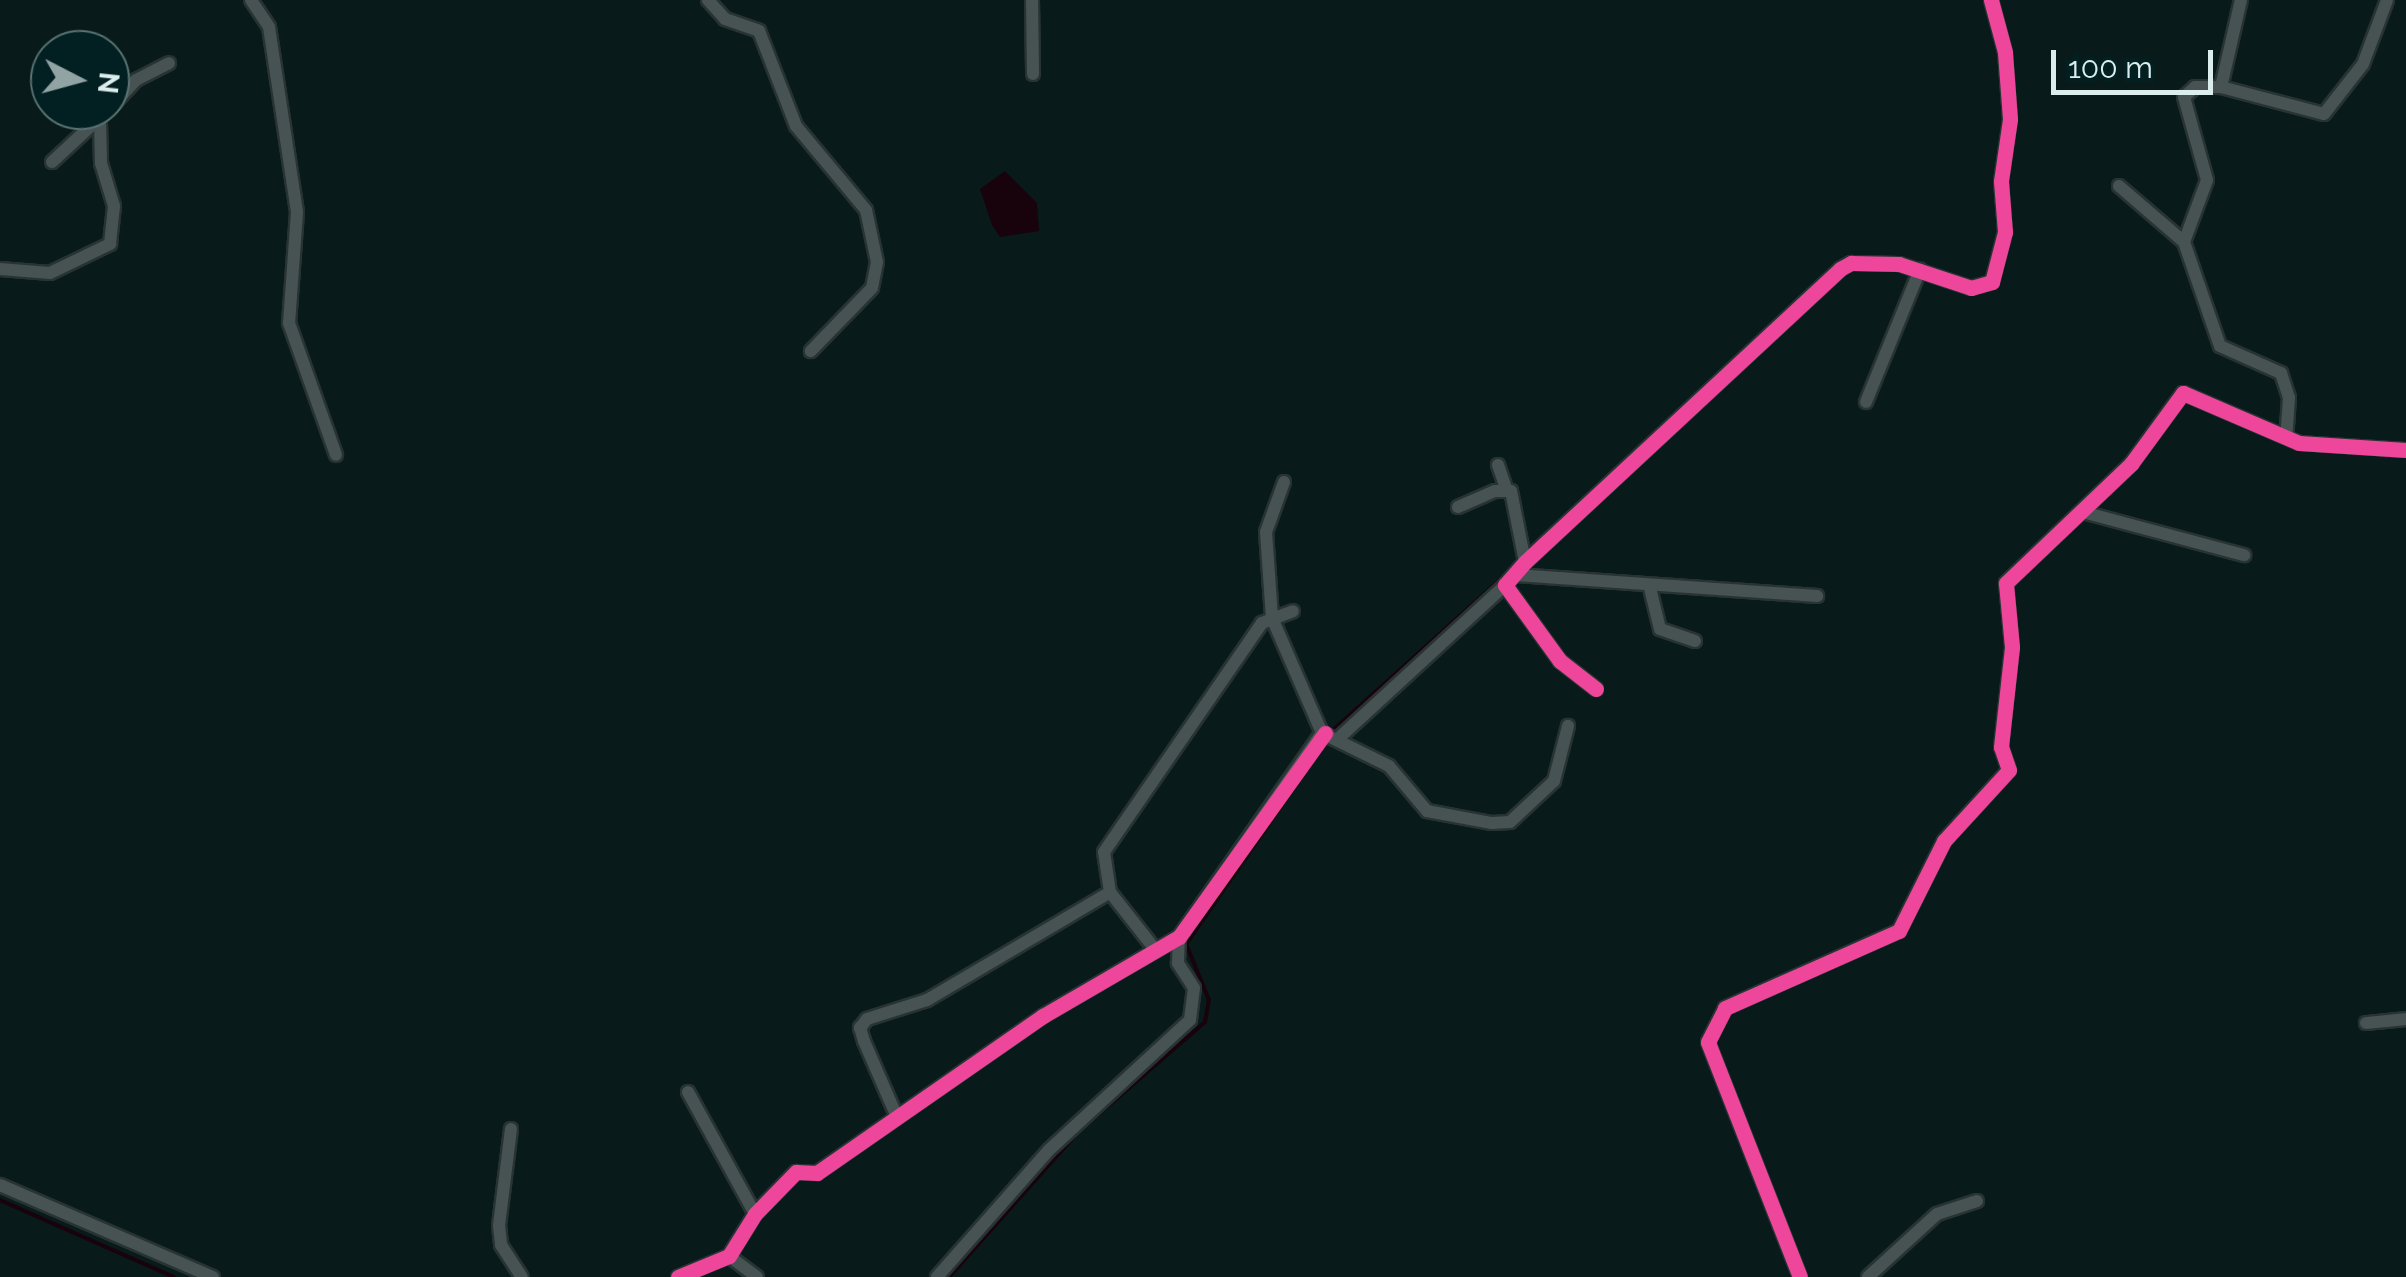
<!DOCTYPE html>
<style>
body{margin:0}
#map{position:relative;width:2406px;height:1277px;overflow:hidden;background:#091a1a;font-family:Raleway,sans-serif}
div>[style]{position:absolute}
.water>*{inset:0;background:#18020b}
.stream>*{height:4px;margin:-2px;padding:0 2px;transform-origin:2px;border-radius:2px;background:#18020b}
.roads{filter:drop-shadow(2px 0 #283333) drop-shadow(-2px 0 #283333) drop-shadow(0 2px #283333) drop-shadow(0 -2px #283333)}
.minor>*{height:12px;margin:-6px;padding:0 6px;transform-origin:6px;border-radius:6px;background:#475353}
.cycleway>*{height:15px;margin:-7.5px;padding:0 7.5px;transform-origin:7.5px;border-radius:7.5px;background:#ed469a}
span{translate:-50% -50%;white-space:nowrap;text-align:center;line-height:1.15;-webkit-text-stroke:10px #022021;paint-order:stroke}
.north{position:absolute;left:30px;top:30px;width:100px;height:100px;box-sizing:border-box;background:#022021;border:2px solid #597273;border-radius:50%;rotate:96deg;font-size:28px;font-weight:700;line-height:40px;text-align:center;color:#dceded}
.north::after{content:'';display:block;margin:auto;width:35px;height:45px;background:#92a3a3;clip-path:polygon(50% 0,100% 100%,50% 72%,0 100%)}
.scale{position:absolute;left:2051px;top:50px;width:162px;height:45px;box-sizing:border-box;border:5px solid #dceded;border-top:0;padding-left:12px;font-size:30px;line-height:35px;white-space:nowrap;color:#dceded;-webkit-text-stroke:8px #022021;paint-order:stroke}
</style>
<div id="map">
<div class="water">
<div style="clip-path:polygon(1005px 171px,1037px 203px,1039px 231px,1000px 237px,992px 225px,980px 189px)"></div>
</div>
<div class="stream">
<div style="left:1332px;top:731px;width:239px;rotate:-42deg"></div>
<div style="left:0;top:1200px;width:190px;rotate:23.9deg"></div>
<div style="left:949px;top:1277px;width:194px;rotate:-48.3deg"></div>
<div style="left:1078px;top:1132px;width:168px;rotate:-40.9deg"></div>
<div style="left:1205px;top:1022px;width:22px;rotate:-80deg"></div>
<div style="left:1209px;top:1000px;width:61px;rotate:-112.3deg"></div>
<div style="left:1186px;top:944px;width:248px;rotate:-55.3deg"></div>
</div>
<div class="roads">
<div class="minor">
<div style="left:251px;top:0;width:32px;rotate:56deg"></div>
<div style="left:269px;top:27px;width:187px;rotate:81.4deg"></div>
<div style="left:297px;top:212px;width:111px;rotate:94.1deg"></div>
<div style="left:289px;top:323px;width:140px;rotate:70.4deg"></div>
<div style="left:708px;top:0;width:25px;rotate:48deg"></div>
<div style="left:725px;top:19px;width:36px;rotate:19deg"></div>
<div style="left:759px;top:31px;width:102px;rotate:68.7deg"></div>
<div style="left:796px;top:126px;width:109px;rotate:50.2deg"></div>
<div style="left:866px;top:210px;width:53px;rotate:78.1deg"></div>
<div style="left:877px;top:262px;width:26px;rotate:101deg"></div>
<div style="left:872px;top:288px;width:88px;rotate:134.1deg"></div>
<div style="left:1032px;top:0;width:74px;rotate:89.2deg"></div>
<div style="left:2221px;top:87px;width:89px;rotate:-77.1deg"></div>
<div style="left:110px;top:108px;width:38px;rotate:-47deg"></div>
<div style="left:136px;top:80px;width:37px;rotate:-27deg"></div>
<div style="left:52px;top:162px;width:76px;rotate:-42.9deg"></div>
<div style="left:2119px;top:186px;width:86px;rotate:40.7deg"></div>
<div style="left:2184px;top:242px;width:110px;rotate:70.9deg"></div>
<div style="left:2220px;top:346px;width:67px;rotate:23.9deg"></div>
<div style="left:2281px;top:373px;width:26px;rotate:72deg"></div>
<div style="left:2289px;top:398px;width:39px;rotate:94deg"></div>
<div style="left:2184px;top:242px;width:66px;rotate:-69.6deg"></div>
<div style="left:2207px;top:180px;width:86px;rotate:-105.5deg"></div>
<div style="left:2184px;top:97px;width:15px;rotate:-42deg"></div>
<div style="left:2195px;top:87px;width:26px"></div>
<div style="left:2221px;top:87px;width:106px;rotate:14.7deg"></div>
<div style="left:2324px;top:114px;width:63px;rotate:-52deg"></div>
<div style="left:2363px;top:64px;width:68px;rotate:-69.4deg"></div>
<div style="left:0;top:269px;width:50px;rotate:4.6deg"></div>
<div style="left:50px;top:273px;width:67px;rotate:-25.8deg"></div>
<div style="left:110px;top:244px;width:38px;rotate:-84deg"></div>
<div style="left:114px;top:206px;width:45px;rotate:-106.8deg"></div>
<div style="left:101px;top:163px;width:41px;rotate:-91.4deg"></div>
<div style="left:1866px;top:402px;width:143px;rotate:-67.8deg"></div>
<div style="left:1498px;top:465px;width:24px;rotate:71deg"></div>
<div style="left:1284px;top:482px;width:53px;rotate:109.8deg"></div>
<div style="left:1266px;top:532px;width:86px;rotate:86deg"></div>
<div style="left:1272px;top:618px;width:125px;rotate:66.5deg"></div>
<div style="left:1458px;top:507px;width:40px;rotate:-23.4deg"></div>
<div style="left:1495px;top:491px;width:16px"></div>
<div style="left:1511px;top:491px;width:72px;rotate:78.8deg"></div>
<div style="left:2083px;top:512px;width:167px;rotate:15deg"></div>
<div style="left:1516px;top:575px;width:302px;rotate:4deg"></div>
<div style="left:1650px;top:588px;width:42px;rotate:76.3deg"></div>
<div style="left:1660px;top:629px;width:37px;rotate:19deg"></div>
<div style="left:1596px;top:689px;width:46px;rotate:-142.1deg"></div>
<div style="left:1560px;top:661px;width:94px;rotate:-125.9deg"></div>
<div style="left:1505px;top:585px;width:30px;rotate:-49deg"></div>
<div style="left:1525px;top:562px;width:430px;rotate:-42.9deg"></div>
<div style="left:1840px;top:269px;width:13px;rotate:-29deg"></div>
<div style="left:1851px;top:263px;width:48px;rotate:1.2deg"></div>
<div style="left:1899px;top:264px;width:76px;rotate:18.4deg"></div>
<div style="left:1971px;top:288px;width:22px;rotate:-16deg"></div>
<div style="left:1992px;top:282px;width:52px;rotate:-75.4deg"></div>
<div style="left:2005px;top:232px;width:51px;rotate:-94.5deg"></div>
<div style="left:2001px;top:181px;width:63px;rotate:-81.7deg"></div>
<div style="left:2010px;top:119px;width:67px;rotate:-94.3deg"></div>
<div style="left:2005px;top:52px;width:54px;rotate:-105.1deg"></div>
<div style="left:1322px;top:733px;width:75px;rotate:26.2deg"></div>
<div style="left:1389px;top:766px;width:59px;rotate:49.8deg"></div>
<div style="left:1427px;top:811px;width:66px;rotate:10.5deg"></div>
<div style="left:1492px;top:823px;width:18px;rotate:-3deg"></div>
<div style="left:1510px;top:822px;width:60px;rotate:-43deg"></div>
<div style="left:1554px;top:781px;width:57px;rotate:-75.7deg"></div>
<div style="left:1341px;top:736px;width:223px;rotate:-42.6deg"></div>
<div style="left:1154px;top:948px;width:71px;rotate:-128.2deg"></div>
<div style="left:1110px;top:892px;width:40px;rotate:-98.5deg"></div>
<div style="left:1104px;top:852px;width:278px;rotate:-55.4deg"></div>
<div style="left:1262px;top:623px;width:33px;rotate:-21deg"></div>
<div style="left:2366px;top:1023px;width:40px;rotate:-5.7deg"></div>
<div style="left:688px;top:1092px;width:139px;rotate:61.2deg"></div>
<div style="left:897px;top:1117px;width:83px;rotate:-113.5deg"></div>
<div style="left:864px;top:1041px;width:14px;rotate:-107deg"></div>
<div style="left:860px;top:1028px;width:11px;rotate:-52deg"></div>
<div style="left:867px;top:1019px;width:63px;rotate:-17.6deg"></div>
<div style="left:927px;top:1000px;width:212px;rotate:-30.5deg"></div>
<div style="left:511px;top:1129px;width:97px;rotate:97.1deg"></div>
<div style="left:499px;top:1225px;width:20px;rotate:84deg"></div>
<div style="left:501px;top:1245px;width:38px;rotate:57deg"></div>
<div style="left:0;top:1185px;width:232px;rotate:23.4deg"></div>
<div style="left:729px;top:1256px;width:35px;rotate:37deg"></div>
<div style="left:678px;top:1277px;width:55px;rotate:-22.4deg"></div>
<div style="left:729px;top:1256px;width:49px;rotate:-58.2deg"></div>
<div style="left:755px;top:1214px;width:59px;rotate:-45.7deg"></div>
<div style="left:796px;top:1172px;width:21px;rotate:3deg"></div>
<div style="left:817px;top:1173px;width:275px;rotate:-34.8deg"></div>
<div style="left:1043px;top:1016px;width:157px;rotate:-30.2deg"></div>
<div style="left:1179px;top:937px;width:249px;rotate:-55deg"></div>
<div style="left:937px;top:1277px;width:169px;rotate:-48.6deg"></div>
<div style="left:1049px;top:1150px;width:192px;rotate:-42.7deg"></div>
<div style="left:1190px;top:1020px;width:32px;rotate:-83deg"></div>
<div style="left:1194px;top:988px;width:30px;rotate:-123deg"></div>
<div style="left:1178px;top:963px;width:26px;rotate:-88deg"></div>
<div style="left:1800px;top:1277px;width:252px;rotate:-111.4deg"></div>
<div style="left:1708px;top:1042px;width:38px;rotate:-63deg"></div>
<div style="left:1725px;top:1008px;width:190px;rotate:-23.9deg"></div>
<div style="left:1899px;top:931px;width:101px;rotate:-63.4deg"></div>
<div style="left:1944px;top:841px;width:96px;rotate:-47.5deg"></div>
<div style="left:2009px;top:770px;width:24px;rotate:-109deg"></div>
<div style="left:2001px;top:747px;width:101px;rotate:-83.7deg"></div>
<div style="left:2012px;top:647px;width:64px;rotate:-95.4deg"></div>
<div style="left:2006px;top:583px;width:173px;rotate:-43.6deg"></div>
<div style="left:2131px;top:464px;width:88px;rotate:-53.8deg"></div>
<div style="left:2183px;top:393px;width:126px;rotate:23.3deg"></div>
<div style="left:2299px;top:443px;width:107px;rotate:3.7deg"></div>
<div style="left:1868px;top:1277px;width:93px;rotate:-42.4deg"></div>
<div style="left:1937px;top:1214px;width:42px;rotate:-18deg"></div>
</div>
</div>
<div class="cycleway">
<div style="left:1596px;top:689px;width:46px;rotate:-142.1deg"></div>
<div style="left:1560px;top:661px;width:94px;rotate:-125.9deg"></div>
<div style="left:1505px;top:585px;width:30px;rotate:-49deg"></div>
<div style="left:1525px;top:562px;width:430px;rotate:-42.9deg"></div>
<div style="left:1840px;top:269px;width:13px;rotate:-29deg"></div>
<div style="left:1851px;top:263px;width:48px;rotate:1.2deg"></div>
<div style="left:1899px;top:264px;width:76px;rotate:18.4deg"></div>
<div style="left:1971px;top:288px;width:22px;rotate:-16deg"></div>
<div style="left:1992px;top:282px;width:52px;rotate:-75.4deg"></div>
<div style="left:2005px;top:232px;width:51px;rotate:-94.5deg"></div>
<div style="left:2001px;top:181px;width:63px;rotate:-81.7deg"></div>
<div style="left:2010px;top:119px;width:67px;rotate:-94.3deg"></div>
<div style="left:2005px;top:52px;width:54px;rotate:-105.1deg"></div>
<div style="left:678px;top:1277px;width:55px;rotate:-22.4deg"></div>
<div style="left:729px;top:1256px;width:49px;rotate:-58.2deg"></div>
<div style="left:755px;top:1214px;width:59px;rotate:-45.7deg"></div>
<div style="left:796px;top:1172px;width:21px;rotate:3deg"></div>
<div style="left:817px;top:1173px;width:275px;rotate:-34.8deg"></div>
<div style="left:1043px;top:1016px;width:157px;rotate:-30.2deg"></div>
<div style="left:1179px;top:937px;width:251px;rotate:-54.4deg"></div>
<div style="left:1800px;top:1277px;width:252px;rotate:-111.4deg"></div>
<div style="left:1708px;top:1042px;width:38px;rotate:-63deg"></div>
<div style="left:1725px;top:1008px;width:190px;rotate:-23.9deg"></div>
<div style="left:1899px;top:931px;width:101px;rotate:-63.4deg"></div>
<div style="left:1944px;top:841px;width:96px;rotate:-47.5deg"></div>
<div style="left:2009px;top:770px;width:24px;rotate:-109deg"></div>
<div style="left:2001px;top:747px;width:101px;rotate:-83.7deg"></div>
<div style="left:2012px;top:647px;width:64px;rotate:-95.4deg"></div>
<div style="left:2006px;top:583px;width:173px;rotate:-43.6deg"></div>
<div style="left:2131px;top:464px;width:88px;rotate:-53.8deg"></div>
<div style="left:2183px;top:393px;width:126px;rotate:23.3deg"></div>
<div style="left:2299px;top:443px;width:107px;rotate:3.7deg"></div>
</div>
<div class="north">N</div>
<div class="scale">100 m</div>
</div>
